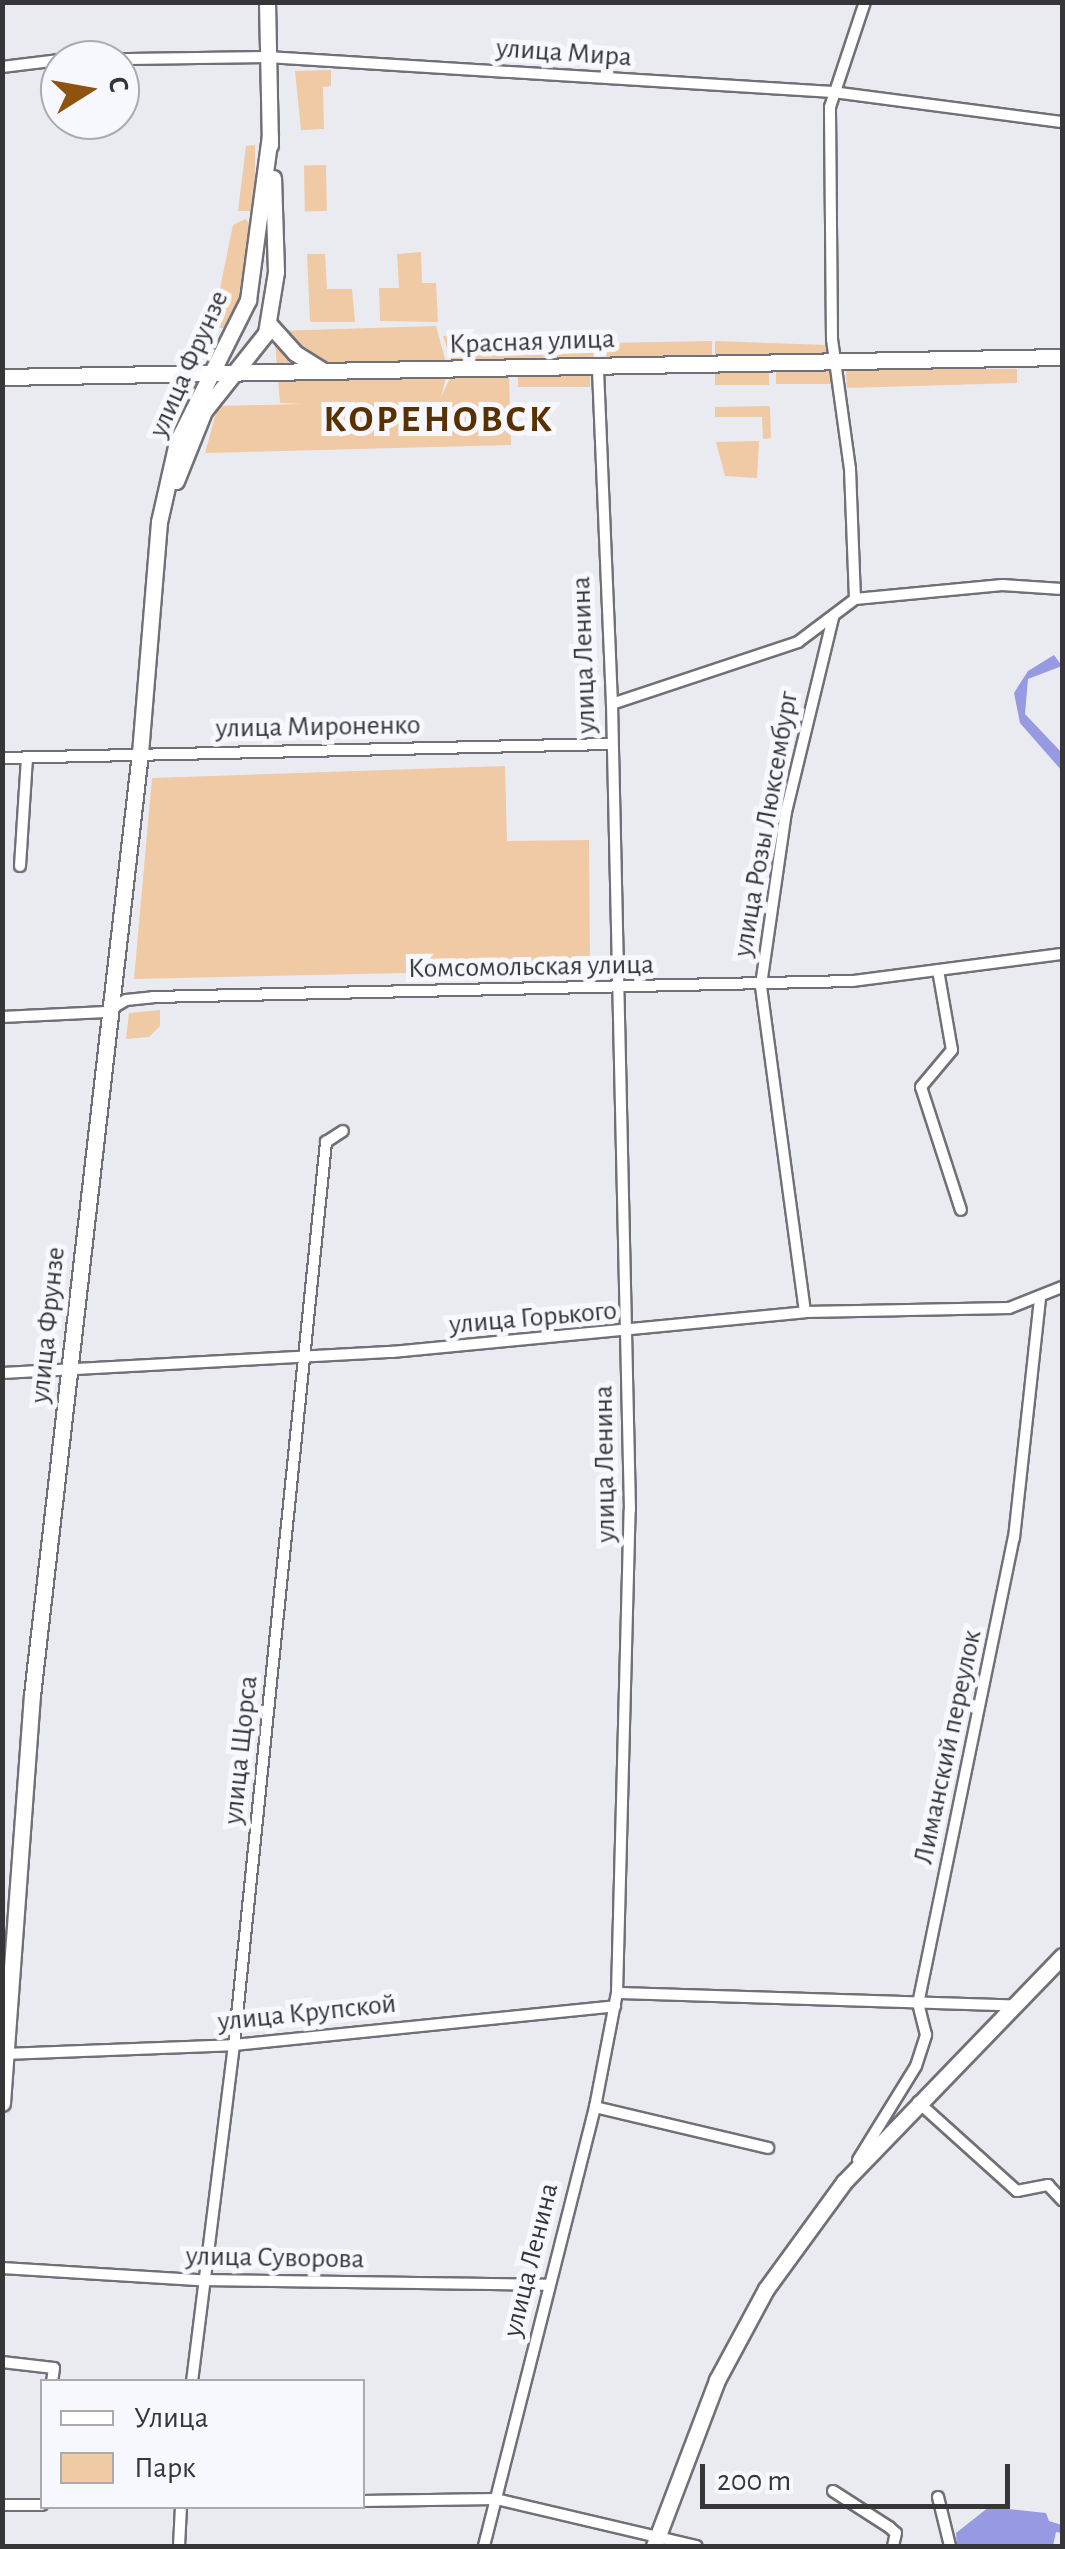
<!DOCTYPE html>
<meta charset="utf-8">
<style>
body{margin:0}
#map{position:relative;width:1065px;height:2549px;overflow:hidden;background:#eaebf1;font-family:"Alegreya Sans",sans-serif}
div>[style]{position:absolute}
.green>*{inset:0;background:#f0c9a5;transform-origin:0 0}
.water>*{inset:0;background:#9799e2}
.roads{filter:drop-shadow(2px 0 #707076) drop-shadow(-2px 0 #707076) drop-shadow(0 2px #707076) drop-shadow(0 -2px #707076)}
.street>*{height:10px;margin:-5px;padding:0 5px;transform-origin:5px;border-radius:5px;background:#fff}
.secondary>*{height:15px;margin:-7.5px;padding:0 7.5px;transform-origin:7.5px;border-radius:7.5px;background:#fff}
span{translate:-50% -50%;white-space:nowrap;text-align:center;line-height:1.15;-webkit-text-stroke:10px #f7f8fe;paint-order:stroke}
.street-label{font-size:28px;color:#363638}
.district-label{font-size:38px;color:#593101;font-weight:700;letter-spacing:2.5px}
.frame{position:absolute;inset:0;border:5px solid #363638;pointer-events:none}
.legend{position:absolute;left:40px;top:2379px;width:325px;height:130px;box-sizing:border-box;background:#f7f8fe;border:2px solid #aaaaaf;margin:0;padding:12px 18px;list-style:none;font-size:30px;color:#363638}
.legend li{display:flex;align-items:center;gap:20px;height:50px}
.legend b{width:50px;border:2px solid #aaaaaf}
.north{position:absolute;left:40px;top:40px;width:100px;height:100px;box-sizing:border-box;background:#f7f8fe;border:2px solid #aaaaaf;border-radius:50%;rotate:79deg;font-size:28px;font-weight:700;line-height:40px;text-align:center;color:#363638}
.north::after{content:'';display:block;margin:auto;width:35px;height:45px;background:#8e540f;clip-path:polygon(50% 0,100% 100%,50% 72%,0 100%)}
.scale{position:absolute;left:700px;top:2464px;width:310px;height:45px;box-sizing:border-box;border:5px solid #363638;border-top:0;padding-left:12px;font-size:30px;line-height:35px;white-space:nowrap;color:#363638;-webkit-text-stroke:8px #f7f8fe;paint-order:stroke}
</style>
<div id="map">
<div class="green">
<div style="clip-path:polygon(331px 70px,331px 86px,323px 87px,324px 129px,301px 130px,295px 71px)"></div>
<div style="clip-path:polygon(255px 145px,255px 211px,238px 211px,246px 146px)"></div>
<div style="left:326px;top:165px;width:46px;height:22px;rotate:89deg"></div>
<div style="clip-path:polygon(245px 219px,254px 228px,239px 304px,227px 328px,212px 328px,233px 225px)"></div>
<div style="clip-path:polygon(421px 252px,422px 283px,436px 283px,438px 322px,380px 321px,379px 288px,399px 288px,397px 254px)"></div>
<div style="clip-path:polygon(307px 254px,325px 254px,327px 289px,352px 289px,355px 322px,310px 322px)"></div>
<div style="clip-path:polygon(436px 326px,448px 370px,441px 397px,451px 376px,509px 377px,511px 445px,205px 453px,218px 406px,302px 404px,280px 403px,274px 331px)"></div>
<div style="clip-path:polygon(443px 336px,594px 344px,593px 360px,452px 362px)"></div>
<div style="clip-path:polygon(712px 341px,712px 355px,606px 360px,607px 343px)"></div>
<div style="clip-path:polygon(715px 341px,827px 345px,828px 355px,715px 355px)"></div>
<div style="clip-path:polygon(846px 369px,1017px 369px,1017px 383px,847px 388px)"></div>
<div style="left:769px;top:371px;width:14px;height:54px;rotate:90deg"></div>
<div style="left:831px;top:371px;width:13px;height:55px;rotate:90deg"></div>
<div style="left:590px;top:374px;width:13px;height:72px;rotate:90deg"></div>
<div style="clip-path:polygon(770px 406px,771px 438px,763px 439px,762px 417px,715px 417px,715px 407px)"></div>
<div style="clip-path:polygon(759px 441px,757px 478px,725px 476px,716px 442px)"></div>
<div style="clip-path:polygon(505px 766px,507px 841px,589px 840px,590px 969px,134px 979px,152px 778px)"></div>
<div style="clip-path:polygon(160px 1010px,160px 1026px,149px 1037px,126px 1039px,129px 1013px)"></div>
</div>
<div class="water">
<div style="clip-path:polygon(1054px 655px,1062px 666px,1028px 679px,1025px 714px,1062px 753px,1062px 771px,1020px 723px,1014px 693px,1028px 671px)"></div>
<div style="clip-path:polygon(989px 2507px,1046px 2513px,1049px 2521px,1062px 2525px,1062px 2533px,1056px 2532px,1053px 2546px,957px 2546px,956px 2533px)"></div>
</div>
<div class="roads">
<div class="street">
<div style="left:60px;top:60px;width:207px;rotate:-0.8deg"></div>
<div style="left:267px;top:57px;width:567px;rotate:3.54deg"></div>
<div style="left:833px;top:92px;width:231px;rotate:7.5deg"></div>
<div style="left:2px;top:67px;width:58px;rotate:-6.9deg"></div>
<div style="left:855px;top:599px;width:130px;rotate:-92.2deg"></div>
<div style="left:850px;top:469px;width:130px;rotate:-97.9deg"></div>
<div style="left:832px;top:340px;width:233px;rotate:-90.5deg"></div>
<div style="left:830px;top:107px;width:111px;rotate:-71.6deg"></div>
<div style="left:612px;top:704px;width:196px;rotate:-18.4deg"></div>
<div style="left:798px;top:642px;width:71px;rotate:-37deg"></div>
<div style="left:855px;top:599px;width:148px;rotate:-5.4deg"></div>
<div style="left:1002px;top:585px;width:60px;rotate:3.8deg"></div>
<div style="left:2px;top:758px;width:607px;rotate:-1.32deg"></div>
<div style="left:20px;top:866px;width:108px;rotate:-86.3deg"></div>
<div style="left:938px;top:970px;width:81px;rotate:80.1deg"></div>
<div style="left:952px;top:1050px;width:48px;rotate:130deg"></div>
<div style="left:921px;top:1087px;width:129px;rotate:72deg"></div>
<div style="left:2px;top:1017px;width:104px;rotate:-2.8deg"></div>
<div style="left:106px;top:1012px;width:23px;rotate:-31deg"></div>
<div style="left:126px;top:1000px;width:27px;rotate:-6deg"></div>
<div style="left:153px;top:997px;width:700px;rotate:-1.31deg"></div>
<div style="left:853px;top:981px;width:211px;rotate:-7.4deg"></div>
<div style="left:805px;top:1312px;width:330px;rotate:-97.7deg"></div>
<div style="left:761px;top:985px;width:175px;rotate:-81.8deg"></div>
<div style="left:786px;top:812px;width:201px;rotate:-76.4deg"></div>
<div style="left:2px;top:1373px;width:391px;rotate:-3.1deg"></div>
<div style="left:392px;top:1352px;width:415px;rotate:-5.5deg"></div>
<div style="left:805px;top:1312px;width:204px;rotate:-1.1deg"></div>
<div style="left:1009px;top:1308px;width:57px;rotate:-21.6deg"></div>
<div style="left:617px;top:1993px;width:392px;rotate:1.8deg"></div>
<div style="left:3px;top:2054px;width:231px;rotate:-2.2deg"></div>
<div style="left:234px;top:2045px;width:383px;rotate:-5.8deg"></div>
<div style="left:918px;top:2102px;width:133px;rotate:42deg"></div>
<div style="left:1017px;top:2191px;width:32px;rotate:-11deg"></div>
<div style="left:1048px;top:2185px;width:21px;rotate:47deg"></div>
<div style="left:595px;top:2107px;width:178px;rotate:13.3deg"></div>
<div style="left:858px;top:2160px;width:110px;rotate:-58.3deg"></div>
<div style="left:916px;top:2066px;width:33px;rotate:-72deg"></div>
<div style="left:926px;top:2035px;width:32px;rotate:-104deg"></div>
<div style="left:918px;top:2004px;width:476px;rotate:-78.4deg"></div>
<div style="left:1014px;top:1538px;width:241px;rotate:-83.8deg"></div>
<div style="left:2px;top:2268px;width:199px;rotate:3.5deg"></div>
<div style="left:201px;top:2280px;width:346px;rotate:0.8deg"></div>
<div style="left:2px;top:2362px;width:52px;rotate:6.6deg"></div>
<div style="left:54px;top:2368px;width:14px;rotate:98deg"></div>
<div style="left:192px;top:2382px;width:340px;rotate:-82.9deg"></div>
<div style="left:234px;top:2045px;width:908px;rotate:-84.18deg"></div>
<div style="left:326px;top:1142px;width:20px;rotate:-33deg"></div>
<div style="left:833px;top:2491px;width:67px;rotate:32.7deg"></div>
<div style="left:889px;top:2527px;width:9px;rotate:41deg"></div>
<div style="left:896px;top:2533px;width:13px;rotate:103deg"></div>
<div style="left:938px;top:2497px;width:50px;rotate:76.2deg"></div>
<div style="left:362px;top:2501px;width:134px;rotate:-0.9deg"></div>
<div style="left:496px;top:2499px;width:206px;rotate:13.2deg"></div>
<div style="left:2px;top:2505px;width:40px"></div>
<div style="left:179px;top:2546px;width:40px;rotate:-87.1deg"></div>
<div style="left:484px;top:2546px;width:453px;rotate:-75.8deg"></div>
<div style="left:595px;top:2107px;width:116px;rotate:-79.1deg"></div>
<div style="left:617px;top:1993px;width:483px;rotate:-88.5deg"></div>
<div style="left:630px;top:1510px;width:806px;rotate:-91.28deg"></div>
<div style="left:612px;top:704px;width:338px;rotate:-92.4deg"></div>
</div>
<div class="secondary">
<div style="left:267px;top:2px;width:143px;rotate:88.8deg"></div>
<div style="left:269px;top:324px;width:39px;rotate:48deg"></div>
<div style="left:295px;top:353px;width:34px;rotate:32deg"></div>
<div style="left:2px;top:377px;width:1060px;rotate:-1.08deg"></div>
<div style="left:176px;top:481px;width:75px;rotate:-68.2deg"></div>
<div style="left:204px;top:411px;width:100px;rotate:-51.5deg"></div>
<div style="left:266px;top:333px;width:62px;rotate:-80.7deg"></div>
<div style="left:276px;top:272px;width:94px;rotate:-91.8deg"></div>
<div style="left:2px;top:2103px;width:409px;rotate:-85.8deg"></div>
<div style="left:32px;top:1695px;width:948px;rotate:-83.46deg"></div>
<div style="left:140px;top:753px;width:232px;rotate:-85.3deg"></div>
<div style="left:159px;top:522px;width:82px;rotate:-77.3deg"></div>
<div style="left:177px;top:442px;width:159px;rotate:-63.4deg"></div>
<div style="left:248px;top:300px;width:165px;rotate:-82.4deg"></div>
<div style="left:654px;top:2546px;width:178px;rotate:-69.2deg"></div>
<div style="left:717px;top:2380px;width:103px;rotate:-61.7deg"></div>
<div style="left:766px;top:2289px;width:132px;rotate:-53.9deg"></div>
<div style="left:844px;top:2182px;width:314px;rotate:-46deg"></div>
</div>
</div>
<div class="street-label">
<span style="left:564px;top:53px;rotate:4deg">улица Мира</span>
<span style="left:532px;top:342px;rotate:-2deg">Красная улица</span>
<span style="left:189px;top:364px;rotate:-66deg">улица Фрунзе</span>
<span style="left:584px;top:655px;rotate:-92deg">улица Ленина</span>
<span style="left:318px;top:727px;rotate:-1deg">улица Мироненко</span>
<span style="left:766px;top:824px;rotate:-80deg">улица Розы Люксембург</span>
<span style="left:531px;top:967px;rotate:-1deg">Комсомольская улица</span>
<span style="left:533px;top:1318px;rotate:-5deg">улица Горького</span>
<span style="left:48px;top:1325px;rotate:-84deg">улица Фрунзе</span>
<span style="left:605px;top:1464px;rotate:-91deg">улица Ленина</span>
<span style="left:948px;top:1747px;rotate:-78deg">Лиманский переулок</span>
<span style="left:241px;top:1750px;rotate:-84deg">улица Щорса</span>
<span style="left:307px;top:2013px;rotate:-6deg">улица Крупской</span>
<span style="left:275px;top:2258px;rotate:1deg">улица Суворова</span>
<span style="left:531px;top:2260px;rotate:-76deg">улица Ленина</span>
</div>
<div class="district-label">
<span style="left:439px;top:421px">КОРЕНОВСК</span>
</div>
<div class="frame"></div>
<ul class="legend">
<li><b style="height:12px;background:#fff"></b>Улица</li>
<li><b style="height:28px;background:#f0c9a5"></b>Парк</li>
</ul>
<div class="north">С</div>
<div class="scale">200 m</div>
</div>
